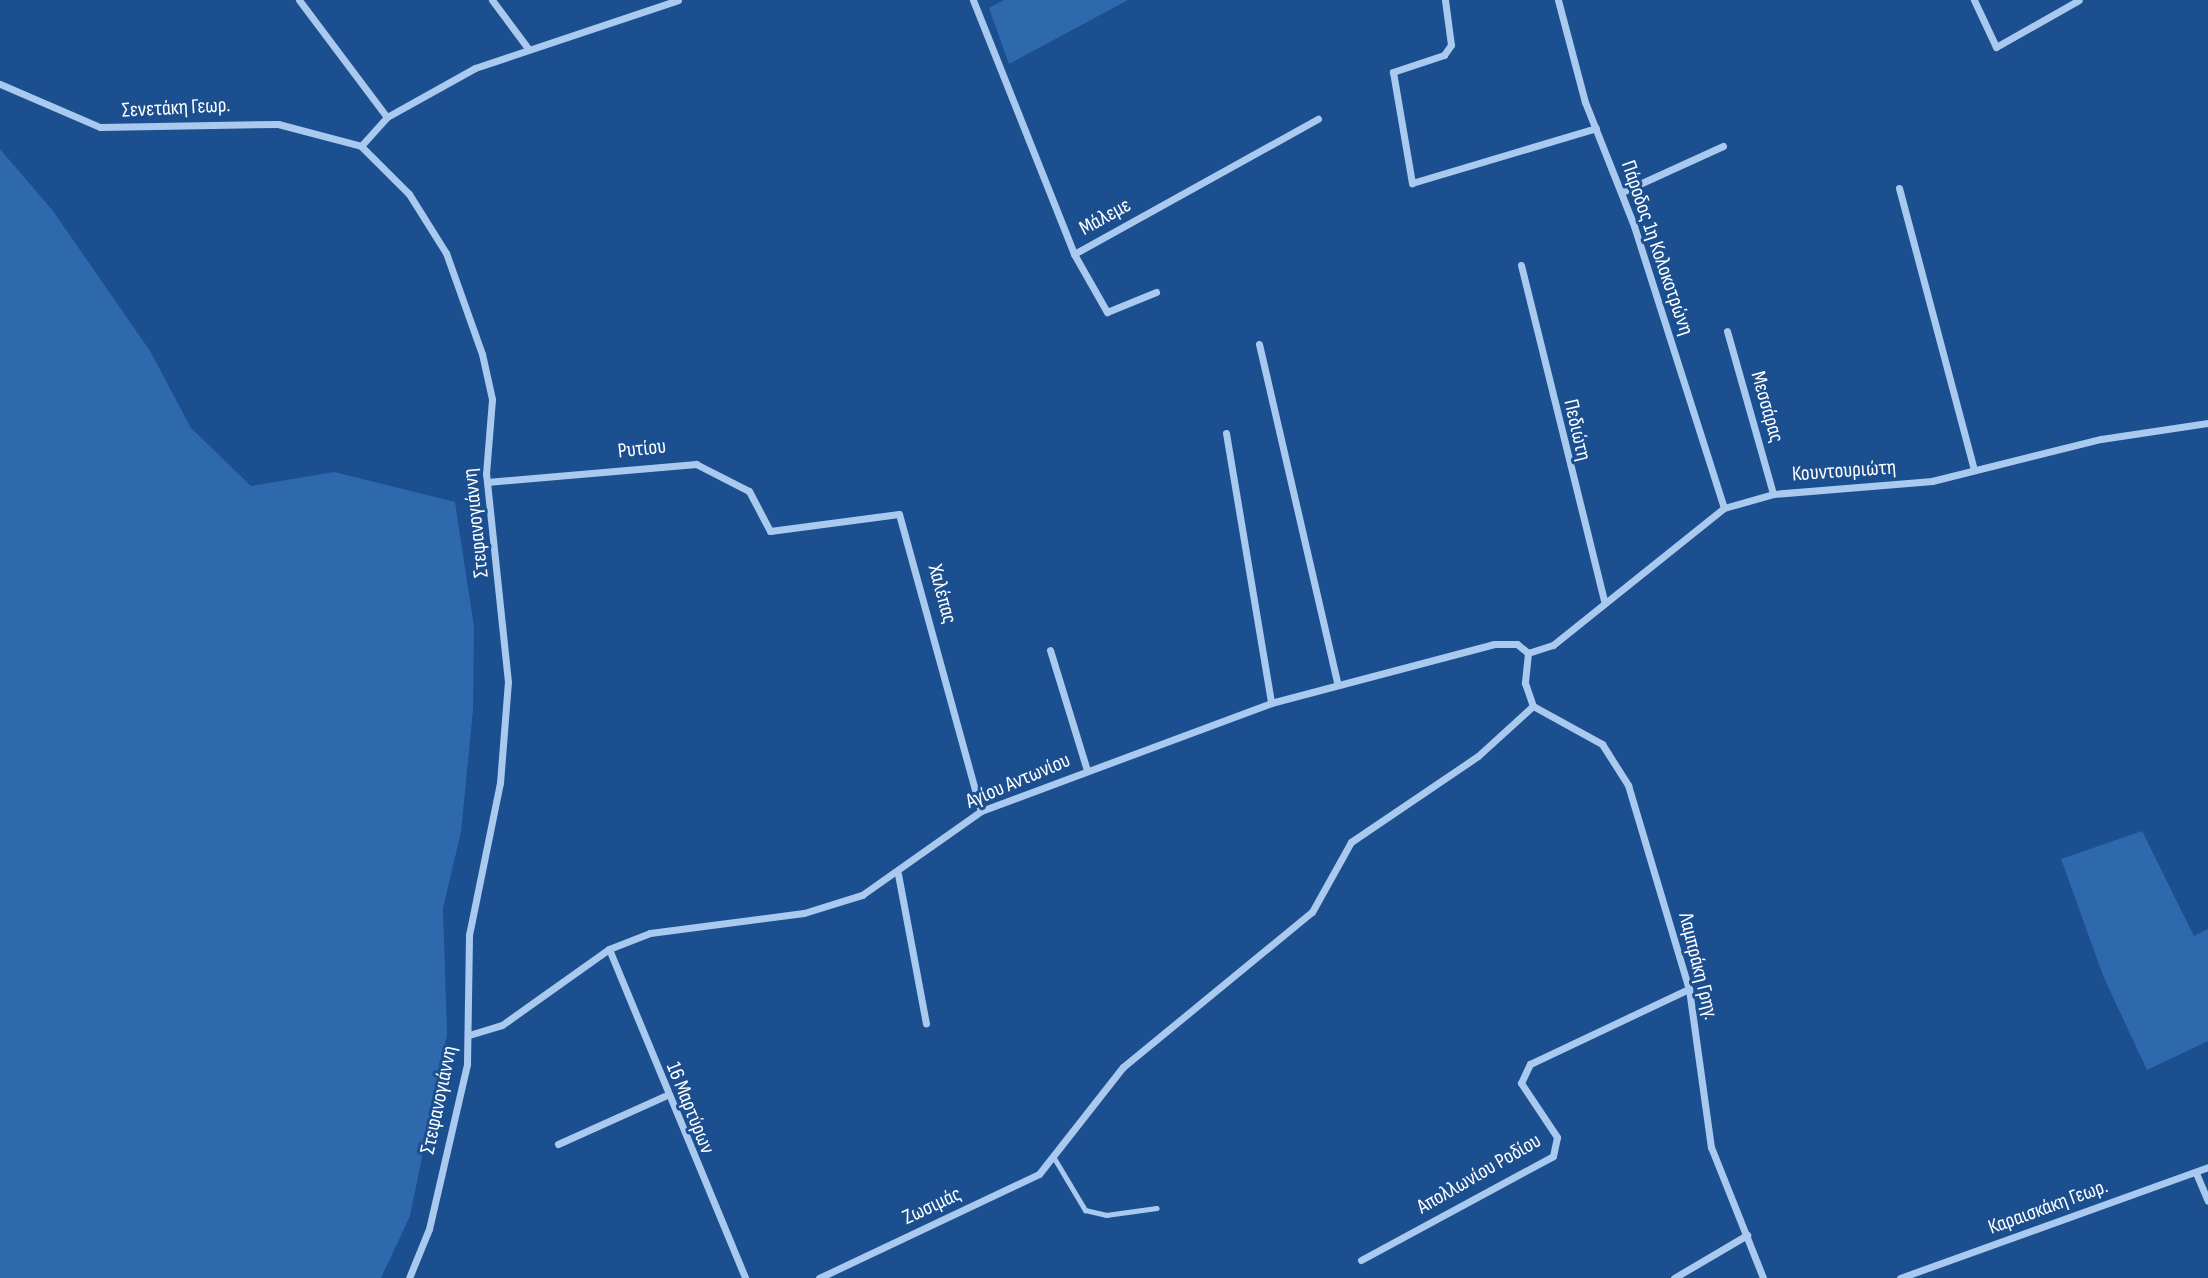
<!DOCTYPE html>
<meta charset="utf-8">
<style>
body{margin:0}
#map{position:relative;width:2208px;height:1278px;overflow:hidden;background:#1b4f8f;font-family:"Sofia Sans Condensed",sans-serif}
div>[style]{position:absolute}
.green>*{inset:0;background:#2e69ad}
.lane>*{height:5px;margin:-2.5px;padding:0 2.5px;transform-origin:2.5px;border-radius:2.5px;background:#a9c9ee}
.street>*{height:7px;margin:-3.5px;padding:0 3.5px;transform-origin:3.5px;border-radius:3.5px;background:#a9c9ee}
span{translate:-50% -50%;white-space:nowrap;text-align:center;line-height:1.15;-webkit-text-stroke:6px #1b4f8f;paint-order:stroke}
.street-label{font-size:21px;color:#fff}
</style>
<div id="map">
<div class="green">
<div style="clip-path:polygon(1004px 0,1128px 0,1009px 64px,989px 8px)"></div>
<div style="clip-path:polygon(0 149px,53px 211px,150px 351px,191px 428px,251px 486px,334px 472px,455px 502px,474px 627px,473px 710px,461px 832px,443px 908px,447px 1034px,410px 1216px,381px 1278px,0 1278px)"></div>
<div style="clip-path:polygon(2142px 831px,2194px 936px,2208px 929px,2208px 1041px,2147px 1070px,2104px 978px,2061px 859px)"></div>
</div>
<div class="lane">
<div style="left:1054px;top:1158px;width:61px;rotate:59.2deg"></div>
<div style="left:1085px;top:1210px;width:22px;rotate:13deg"></div>
<div style="left:1106px;top:1215px;width:51px;rotate:-7.8deg"></div>
</div>
<div class="street">
<div style="left:299px;top:0;width:146px;rotate:53.1deg"></div>
<div style="left:492px;top:0;width:59px;rotate:53.3deg"></div>
<div style="left:973px;top:0;width:273px;rotate:68.3deg"></div>
<div style="left:1074px;top:254px;width:279px;rotate:-29deg"></div>
<div style="left:1445px;top:0;width:45px;rotate:82.4deg"></div>
<div style="left:1451px;top:45px;width:12px;rotate:125deg"></div>
<div style="left:1444px;top:55px;width:54px;rotate:161.6deg"></div>
<div style="left:1393px;top:72px;width:113px;rotate:80.3deg"></div>
<div style="left:1412px;top:183px;width:192px;rotate:-16.6deg"></div>
<div style="left:1558px;top:0;width:106px;rotate:75.2deg"></div>
<div style="left:1585px;top:102px;width:133px;rotate:68.4deg"></div>
<div style="left:1634px;top:226px;width:296px;rotate:72.3deg"></div>
<div style="left:1974px;top:0;width:52px;rotate:64.9deg"></div>
<div style="left:1996px;top:47px;width:95px;rotate:-29.5deg"></div>
<div style="left:0;top:84px;width:109px;rotate:23.3deg"></div>
<div style="left:100px;top:127px;width:178px;rotate:-1deg"></div>
<div style="left:278px;top:124px;width:86px;rotate:14.8deg"></div>
<div style="left:1899px;top:188px;width:292px;rotate:75.1deg"></div>
<div style="left:1622px;top:192px;width:111px;rotate:-24.5deg"></div>
<div style="left:1074px;top:254px;width:67px;rotate:60.4deg"></div>
<div style="left:1107px;top:312px;width:53px;rotate:-22.2deg"></div>
<div style="left:1521px;top:265px;width:346px;rotate:76.1deg"></div>
<div style="left:1727px;top:331px;width:169px;rotate:74.2deg"></div>
<div style="left:1259px;top:344px;width:346px;rotate:77deg"></div>
<div style="left:1226px;top:433px;width:274px;rotate:80.5deg"></div>
<div style="left:487px;top:482px;width:210px;rotate:-4.9deg"></div>
<div style="left:696px;top:464px;width:59px;rotate:27deg"></div>
<div style="left:749px;top:491px;width:45px;rotate:62.3deg"></div>
<div style="left:770px;top:531px;width:130px;rotate:-7.5deg"></div>
<div style="left:899px;top:514px;width:308px;rotate:74.6deg"></div>
<div style="left:1050px;top:650px;width:126px;rotate:72.9deg"></div>
<div style="left:1528px;top:653px;width:26px;rotate:-18deg"></div>
<div style="left:1553px;top:645px;width:219px;rotate:-38.7deg"></div>
<div style="left:1724px;top:508px;width:51px;rotate:-15.9deg"></div>
<div style="left:1773px;top:494px;width:160px;rotate:-4.7deg"></div>
<div style="left:1932px;top:481px;width:174px;rotate:-14deg"></div>
<div style="left:2101px;top:439px;width:108px;rotate:-8.5deg"></div>
<div style="left:1528px;top:653px;width:30px;rotate:96deg"></div>
<div style="left:1525px;top:683px;width:24px;rotate:71deg"></div>
<div style="left:1533px;top:706px;width:79px;rotate:28.8deg"></div>
<div style="left:1602px;top:744px;width:49px;rotate:57.6deg"></div>
<div style="left:1628px;top:785px;width:213px;rotate:73.4deg"></div>
<div style="left:1689px;top:989px;width:160px;rotate:82.1deg"></div>
<div style="left:1711px;top:1147px;width:141px;rotate:68.3deg"></div>
<div style="left:898px;top:874px;width:152px;rotate:79.4deg"></div>
<div style="left:609px;top:949px;width:356px;rotate:67.5deg"></div>
<div style="left:469px;top:1035px;width:34px;rotate:-17deg"></div>
<div style="left:502px;top:1025px;width:131px;rotate:-35.4deg"></div>
<div style="left:609px;top:949px;width:44px;rotate:-21.3deg"></div>
<div style="left:650px;top:933px;width:155px;rotate:-7.4deg"></div>
<div style="left:804px;top:913px;width:61px;rotate:-17.2deg"></div>
<div style="left:862px;top:895px;width:146px;rotate:-35.2deg"></div>
<div style="left:981px;top:811px;width:309px;rotate:-20.4deg"></div>
<div style="left:1271px;top:703px;width:231px;rotate:-14.8deg"></div>
<div style="left:1494px;top:644px;width:23px"></div>
<div style="left:1517px;top:644px;width:14px;rotate:39deg"></div>
<div style="left:558px;top:1144px;width:117px;rotate:-24.2deg"></div>
<div style="left:2196px;top:1173px;width:30px;rotate:67deg"></div>
<div style="left:1361px;top:1260px;width:218px;rotate:-28.4deg"></div>
<div style="left:1553px;top:1156px;width:19px;rotate:-78deg"></div>
<div style="left:1557px;top:1137px;width:65px;rotate:-123.7deg"></div>
<div style="left:1521px;top:1083px;width:21px;rotate:-65deg"></div>
<div style="left:1530px;top:1064px;width:176px;rotate:-25.3deg"></div>
<div style="left:409px;top:1278px;width:53px;rotate:-67.8deg"></div>
<div style="left:429px;top:1229px;width:169px;rotate:-77deg"></div>
<div style="left:467px;top:1064px;width:129px;rotate:-89.1deg"></div>
<div style="left:469px;top:935px;width:155px;rotate:-78.5deg"></div>
<div style="left:500px;top:783px;width:101px;rotate:-85.5deg"></div>
<div style="left:508px;top:682px;width:209px;rotate:-96deg"></div>
<div style="left:486px;top:474px;width:75px;rotate:-85.4deg"></div>
<div style="left:492px;top:399px;width:46px;rotate:-102.5deg"></div>
<div style="left:482px;top:354px;width:107px;rotate:-109.6deg"></div>
<div style="left:446px;top:253px;width:70px;rotate:-122.1deg"></div>
<div style="left:409px;top:194px;width:68px;rotate:-135deg"></div>
<div style="left:361px;top:146px;width:39px;rotate:-48deg"></div>
<div style="left:387px;top:117px;width:101px;rotate:-29.1deg"></div>
<div style="left:475px;top:68px;width:214px;rotate:-18.5deg"></div>
<div style="left:819px;top:1278px;width:243px;rotate:-25.3deg"></div>
<div style="left:1039px;top:1174px;width:136px;rotate:-51.9deg"></div>
<div style="left:1123px;top:1067px;width:244px;rotate:-39.4deg"></div>
<div style="left:1312px;top:912px;width:80px;rotate:-60.9deg"></div>
<div style="left:1351px;top:842px;width:153px;rotate:-34.1deg"></div>
<div style="left:1478px;top:756px;width:74px;rotate:-42.3deg"></div>
<div style="left:1674px;top:1278px;width:85px;rotate:-30.5deg"></div>
<div style="left:1900px;top:1278px;width:327px;rotate:-19.8deg"></div>
</div>
<div class="street-label">
<span style="left:176px;top:108px;rotate:-3deg">Σενετάκη Γεωρ.</span>
<span style="left:1105px;top:217px;rotate:-29deg">Μάλεμε</span>
<span style="left:1657px;top:248px;rotate:71deg">Πάροδος 1η Κολοκοτρώνη</span>
<span style="left:1767px;top:407px;rotate:74deg">Μεσσάρας</span>
<span style="left:1577px;top:430px;rotate:77deg">Πεδιώτη</span>
<span style="left:642px;top:449px;rotate:-6deg">Ρυτίου</span>
<span style="left:1844px;top:471px;rotate:-4deg">Κουντουριώτη</span>
<span style="left:476px;top:523px;rotate:-96deg">Στεφανογιάννη</span>
<span style="left:942px;top:594px;rotate:75deg">Χαλέπας</span>
<span style="left:1018px;top:781px;rotate:-23deg">Αγίου Αντωνίου</span>
<span style="left:1698px;top:966px;rotate:76deg">Λαμπράκη Γρηγ.</span>
<span style="left:439px;top:1100px;rotate:-78deg">Στεφανογιάννη</span>
<span style="left:690px;top:1108px;rotate:68deg">16 Μαρτύρων</span>
<span style="left:1479px;top:1174px;rotate:-30deg">Απολλωνίου Ροδίου</span>
<span style="left:932px;top:1206px;rotate:-25deg">Ζωσιμάς</span>
<span style="left:2048px;top:1207px;rotate:-20deg">Καραισκάκη Γεωρ.</span>
</div>
</div>
